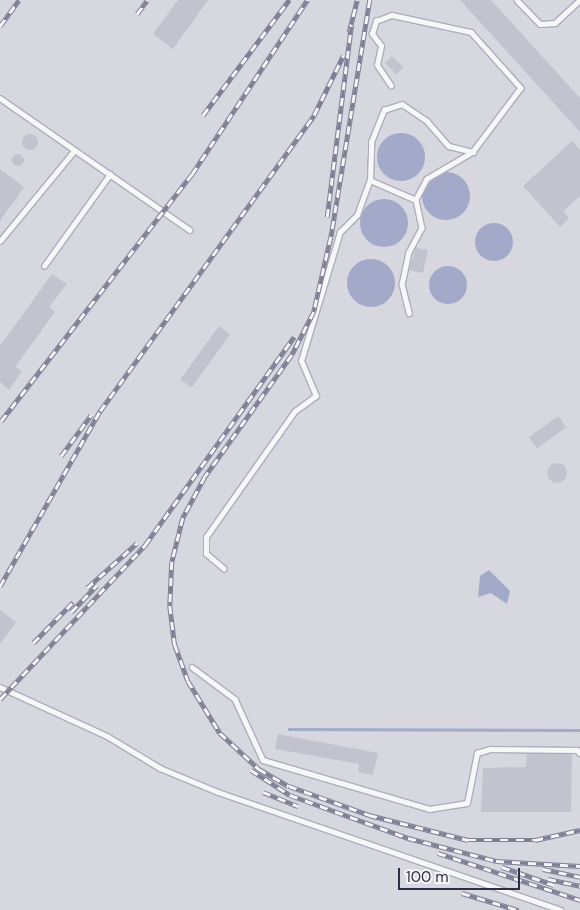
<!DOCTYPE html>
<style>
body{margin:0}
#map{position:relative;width:580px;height:910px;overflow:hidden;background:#e4e5eb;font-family:"DM Sans",sans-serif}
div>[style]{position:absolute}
.built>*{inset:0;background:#d7d7e0;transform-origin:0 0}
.water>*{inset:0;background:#a2a9c9}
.round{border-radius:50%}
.stream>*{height:2.5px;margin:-1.25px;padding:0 1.25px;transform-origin:1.25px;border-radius:1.25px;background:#a2a9c9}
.building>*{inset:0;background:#c2c3ce;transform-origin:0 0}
.roads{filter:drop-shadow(1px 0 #adaeb9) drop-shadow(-1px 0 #adaeb9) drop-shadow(0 1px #adaeb9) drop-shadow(0 -1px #adaeb9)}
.service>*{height:4.5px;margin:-2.25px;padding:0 2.25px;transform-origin:2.25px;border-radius:2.25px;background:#f7f7fa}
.rail>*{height:4.5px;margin-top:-2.25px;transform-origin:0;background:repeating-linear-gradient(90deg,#f4f5f9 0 8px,#7e8094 0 16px);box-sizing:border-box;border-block:1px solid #7e8094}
span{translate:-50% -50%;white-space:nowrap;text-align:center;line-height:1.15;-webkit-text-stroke:4.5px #f4f5f9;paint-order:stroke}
.scale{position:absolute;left:398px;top:868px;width:122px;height:22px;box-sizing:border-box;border:2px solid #2d2e43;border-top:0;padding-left:6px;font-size:15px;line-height:18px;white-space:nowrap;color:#2d2e43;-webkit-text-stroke:4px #f4f5f9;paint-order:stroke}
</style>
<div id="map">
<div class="built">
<div style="left:0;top:0;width:580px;height:910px"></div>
</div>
<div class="water">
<div class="round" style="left:377px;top:133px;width:48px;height:48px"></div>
<div class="round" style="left:422px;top:172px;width:48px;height:48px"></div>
<div class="round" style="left:360px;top:199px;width:48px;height:48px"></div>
<div class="round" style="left:475px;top:223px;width:38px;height:38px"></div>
<div class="round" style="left:347px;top:259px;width:48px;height:48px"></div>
<div class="round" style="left:429px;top:266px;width:38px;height:38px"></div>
<div style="clip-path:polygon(489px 570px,510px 591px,507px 604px,491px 593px,478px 597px,480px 576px)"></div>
</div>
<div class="stream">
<div style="left:289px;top:729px;width:291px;rotate:0.2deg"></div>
</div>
<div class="building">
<div style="clip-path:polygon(178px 0,208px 0,173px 49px,153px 34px)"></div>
<div style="clip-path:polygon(460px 0,491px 0,580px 98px,580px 132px)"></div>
<div style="left:392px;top:56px;width:16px;height:10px;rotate:45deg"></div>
<div class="round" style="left:22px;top:134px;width:16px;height:16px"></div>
<div style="clip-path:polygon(572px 141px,580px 150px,580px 196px,563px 211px,569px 218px,560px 227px,523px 186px)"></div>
<div class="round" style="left:12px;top:154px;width:12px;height:12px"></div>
<div style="clip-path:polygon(0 169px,24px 187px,0 221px)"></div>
<div style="clip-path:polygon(416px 248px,428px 250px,423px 273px,409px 270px)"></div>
<div style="clip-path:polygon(52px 274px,67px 284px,49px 307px,55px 312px,15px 367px,22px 371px,9px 390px,0 382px,0 346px)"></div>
<div style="left:219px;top:326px;width:14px;height:66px;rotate:36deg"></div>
<div style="left:558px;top:416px;width:14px;height:36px;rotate:54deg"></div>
<div class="round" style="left:547px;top:463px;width:20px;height:20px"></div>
<div style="clip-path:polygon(0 610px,16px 622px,0 644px)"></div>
<div style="clip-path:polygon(278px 734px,378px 753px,373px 775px,358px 772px,359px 764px,275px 749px)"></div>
<div style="clip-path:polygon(527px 753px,572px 754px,571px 812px,481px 812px,483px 768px,526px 767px)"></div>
</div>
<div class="roads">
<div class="service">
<div style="left:517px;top:0;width:33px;rotate:46deg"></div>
<div style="left:540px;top:24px;width:15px;rotate:-4deg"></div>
<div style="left:555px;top:23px;width:34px;rotate:-43deg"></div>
<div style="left:391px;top:86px;width:25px;rotate:-124deg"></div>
<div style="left:377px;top:65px;width:19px;rotate:-78deg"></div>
<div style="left:381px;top:46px;width:15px;rotate:-127deg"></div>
<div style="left:372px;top:34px;width:14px;rotate:-73deg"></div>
<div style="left:376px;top:21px;width:17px;rotate:-21deg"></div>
<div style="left:392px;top:15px;width:81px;rotate:12.1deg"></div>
<div style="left:471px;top:32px;width:75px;rotate:48.2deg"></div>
<div style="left:521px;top:88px;width:80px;rotate:126.9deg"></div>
<div style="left:473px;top:152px;width:53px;rotate:149.6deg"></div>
<div style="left:427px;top:179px;width:24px;rotate:118deg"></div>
<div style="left:0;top:98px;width:231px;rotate:34.8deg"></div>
<div style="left:370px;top:180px;width:50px;rotate:23.5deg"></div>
<div style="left:416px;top:200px;width:29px;rotate:78deg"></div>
<div style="left:422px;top:228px;width:27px;rotate:118deg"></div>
<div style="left:409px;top:252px;width:33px;rotate:102deg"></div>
<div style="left:402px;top:284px;width:30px;rotate:76deg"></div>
<div style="left:0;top:241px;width:117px;rotate:-50.6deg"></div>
<div style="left:44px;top:266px;width:113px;rotate:-54.3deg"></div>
<div style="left:224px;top:569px;width:23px;rotate:-140deg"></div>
<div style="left:206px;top:554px;width:17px;rotate:-90deg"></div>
<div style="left:206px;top:537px;width:154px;rotate:-54.8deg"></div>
<div style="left:295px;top:411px;width:26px;rotate:-36deg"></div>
<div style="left:316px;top:396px;width:38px;rotate:-113deg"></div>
<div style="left:301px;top:361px;width:135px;rotate:-73.2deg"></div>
<div style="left:340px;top:232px;width:24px;rotate:-45deg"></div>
<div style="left:357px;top:215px;width:37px;rotate:-70deg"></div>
<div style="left:370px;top:180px;width:38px;rotate:-88deg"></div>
<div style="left:371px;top:142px;width:35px;rotate:-68deg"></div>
<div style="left:384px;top:110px;width:19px;rotate:-18deg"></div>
<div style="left:402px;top:104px;width:30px;rotate:34deg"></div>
<div style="left:427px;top:121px;width:33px;rotate:49deg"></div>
<div style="left:449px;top:146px;width:25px;rotate:14deg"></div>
<div style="left:192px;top:667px;width:54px;rotate:36.7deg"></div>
<div style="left:235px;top:699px;width:67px;rotate:65.3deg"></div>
<div style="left:263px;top:760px;width:173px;rotate:16.4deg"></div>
<div style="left:429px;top:809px;width:38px;rotate:-9deg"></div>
<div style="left:467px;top:803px;width:51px;rotate:-78.7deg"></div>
<div style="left:477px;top:753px;width:14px;rotate:-17deg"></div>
<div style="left:490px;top:749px;width:87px;rotate:0.7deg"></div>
<div style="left:577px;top:750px;width:4px;rotate:45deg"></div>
<div style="left:0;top:687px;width:118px;rotate:24.6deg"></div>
<div style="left:107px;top:736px;width:62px;rotate:31.1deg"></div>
<div style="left:160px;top:768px;width:63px;rotate:22.5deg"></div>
<div style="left:218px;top:792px;width:362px;rotate:19deg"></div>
</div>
</div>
<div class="rail">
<div style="left:370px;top:0;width:240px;rotate:99.3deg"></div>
<div style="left:331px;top:237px;width:77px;rotate:102.8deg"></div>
<div style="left:314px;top:312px;width:48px;rotate:117.1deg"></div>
<div style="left:292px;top:355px;width:150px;rotate:125.5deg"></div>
<div style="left:205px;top:477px;width:47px;rotate:118.2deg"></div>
<div style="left:183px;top:518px;width:45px;rotate:104deg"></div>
<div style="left:172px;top:562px;width:44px;rotate:92.6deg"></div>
<div style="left:170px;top:606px;width:39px;rotate:83deg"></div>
<div style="left:175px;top:645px;width:38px;rotate:70deg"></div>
<div style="left:188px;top:681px;width:61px;rotate:58.4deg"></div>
<div style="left:220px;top:733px;width:53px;rotate:42.7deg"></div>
<div style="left:259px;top:769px;width:34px;rotate:30deg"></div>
<div style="left:289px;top:786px;width:85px;rotate:19.9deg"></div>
<div style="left:369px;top:815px;width:102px;rotate:14.2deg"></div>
<div style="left:468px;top:840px;width:67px"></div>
<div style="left:535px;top:840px;width:46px;rotate:-12.5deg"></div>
<div style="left:137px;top:14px;width:17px;rotate:-54deg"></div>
<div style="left:0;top:26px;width:32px;rotate:-54deg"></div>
<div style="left:349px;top:32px;width:33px;rotate:-76deg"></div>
<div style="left:203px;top:115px;width:144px;rotate:-53.2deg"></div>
<div style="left:327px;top:217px;width:193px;rotate:-82.8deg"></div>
<div style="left:1px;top:421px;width:312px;rotate:-52.3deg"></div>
<div style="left:192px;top:174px;width:209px;rotate:-56.5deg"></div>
<div style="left:61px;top:456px;width:51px;rotate:-53.8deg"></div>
<div style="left:0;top:586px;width:202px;rotate:-60.3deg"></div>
<div style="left:100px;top:411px;width:365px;rotate:-54.1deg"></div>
<div style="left:314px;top:115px;width:66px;rotate:-63.8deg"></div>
<div style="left:87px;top:588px;width:67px;rotate:-42deg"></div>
<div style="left:71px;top:612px;width:37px;rotate:-46deg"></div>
<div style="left:33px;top:643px;width:57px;rotate:-45.7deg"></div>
<div style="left:0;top:699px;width:212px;rotate:-46.7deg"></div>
<div style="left:145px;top:545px;width:256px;rotate:-54.4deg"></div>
<div style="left:251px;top:770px;width:46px;rotate:32.7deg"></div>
<div style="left:290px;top:795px;width:126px;rotate:20deg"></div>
<div style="left:408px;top:838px;width:91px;rotate:14.6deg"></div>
<div style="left:496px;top:861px;width:84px;rotate:3.4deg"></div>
<div style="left:263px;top:792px;width:38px;rotate:22deg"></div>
<div style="left:438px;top:853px;width:150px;rotate:18.3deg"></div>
<div style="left:502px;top:867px;width:55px;rotate:19.1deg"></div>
<div style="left:543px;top:869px;width:38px;rotate:12deg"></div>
<div style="left:548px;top:879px;width:33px;rotate:12deg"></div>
<div style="left:462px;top:893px;width:59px;rotate:16.9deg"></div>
</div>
<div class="scale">100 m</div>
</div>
